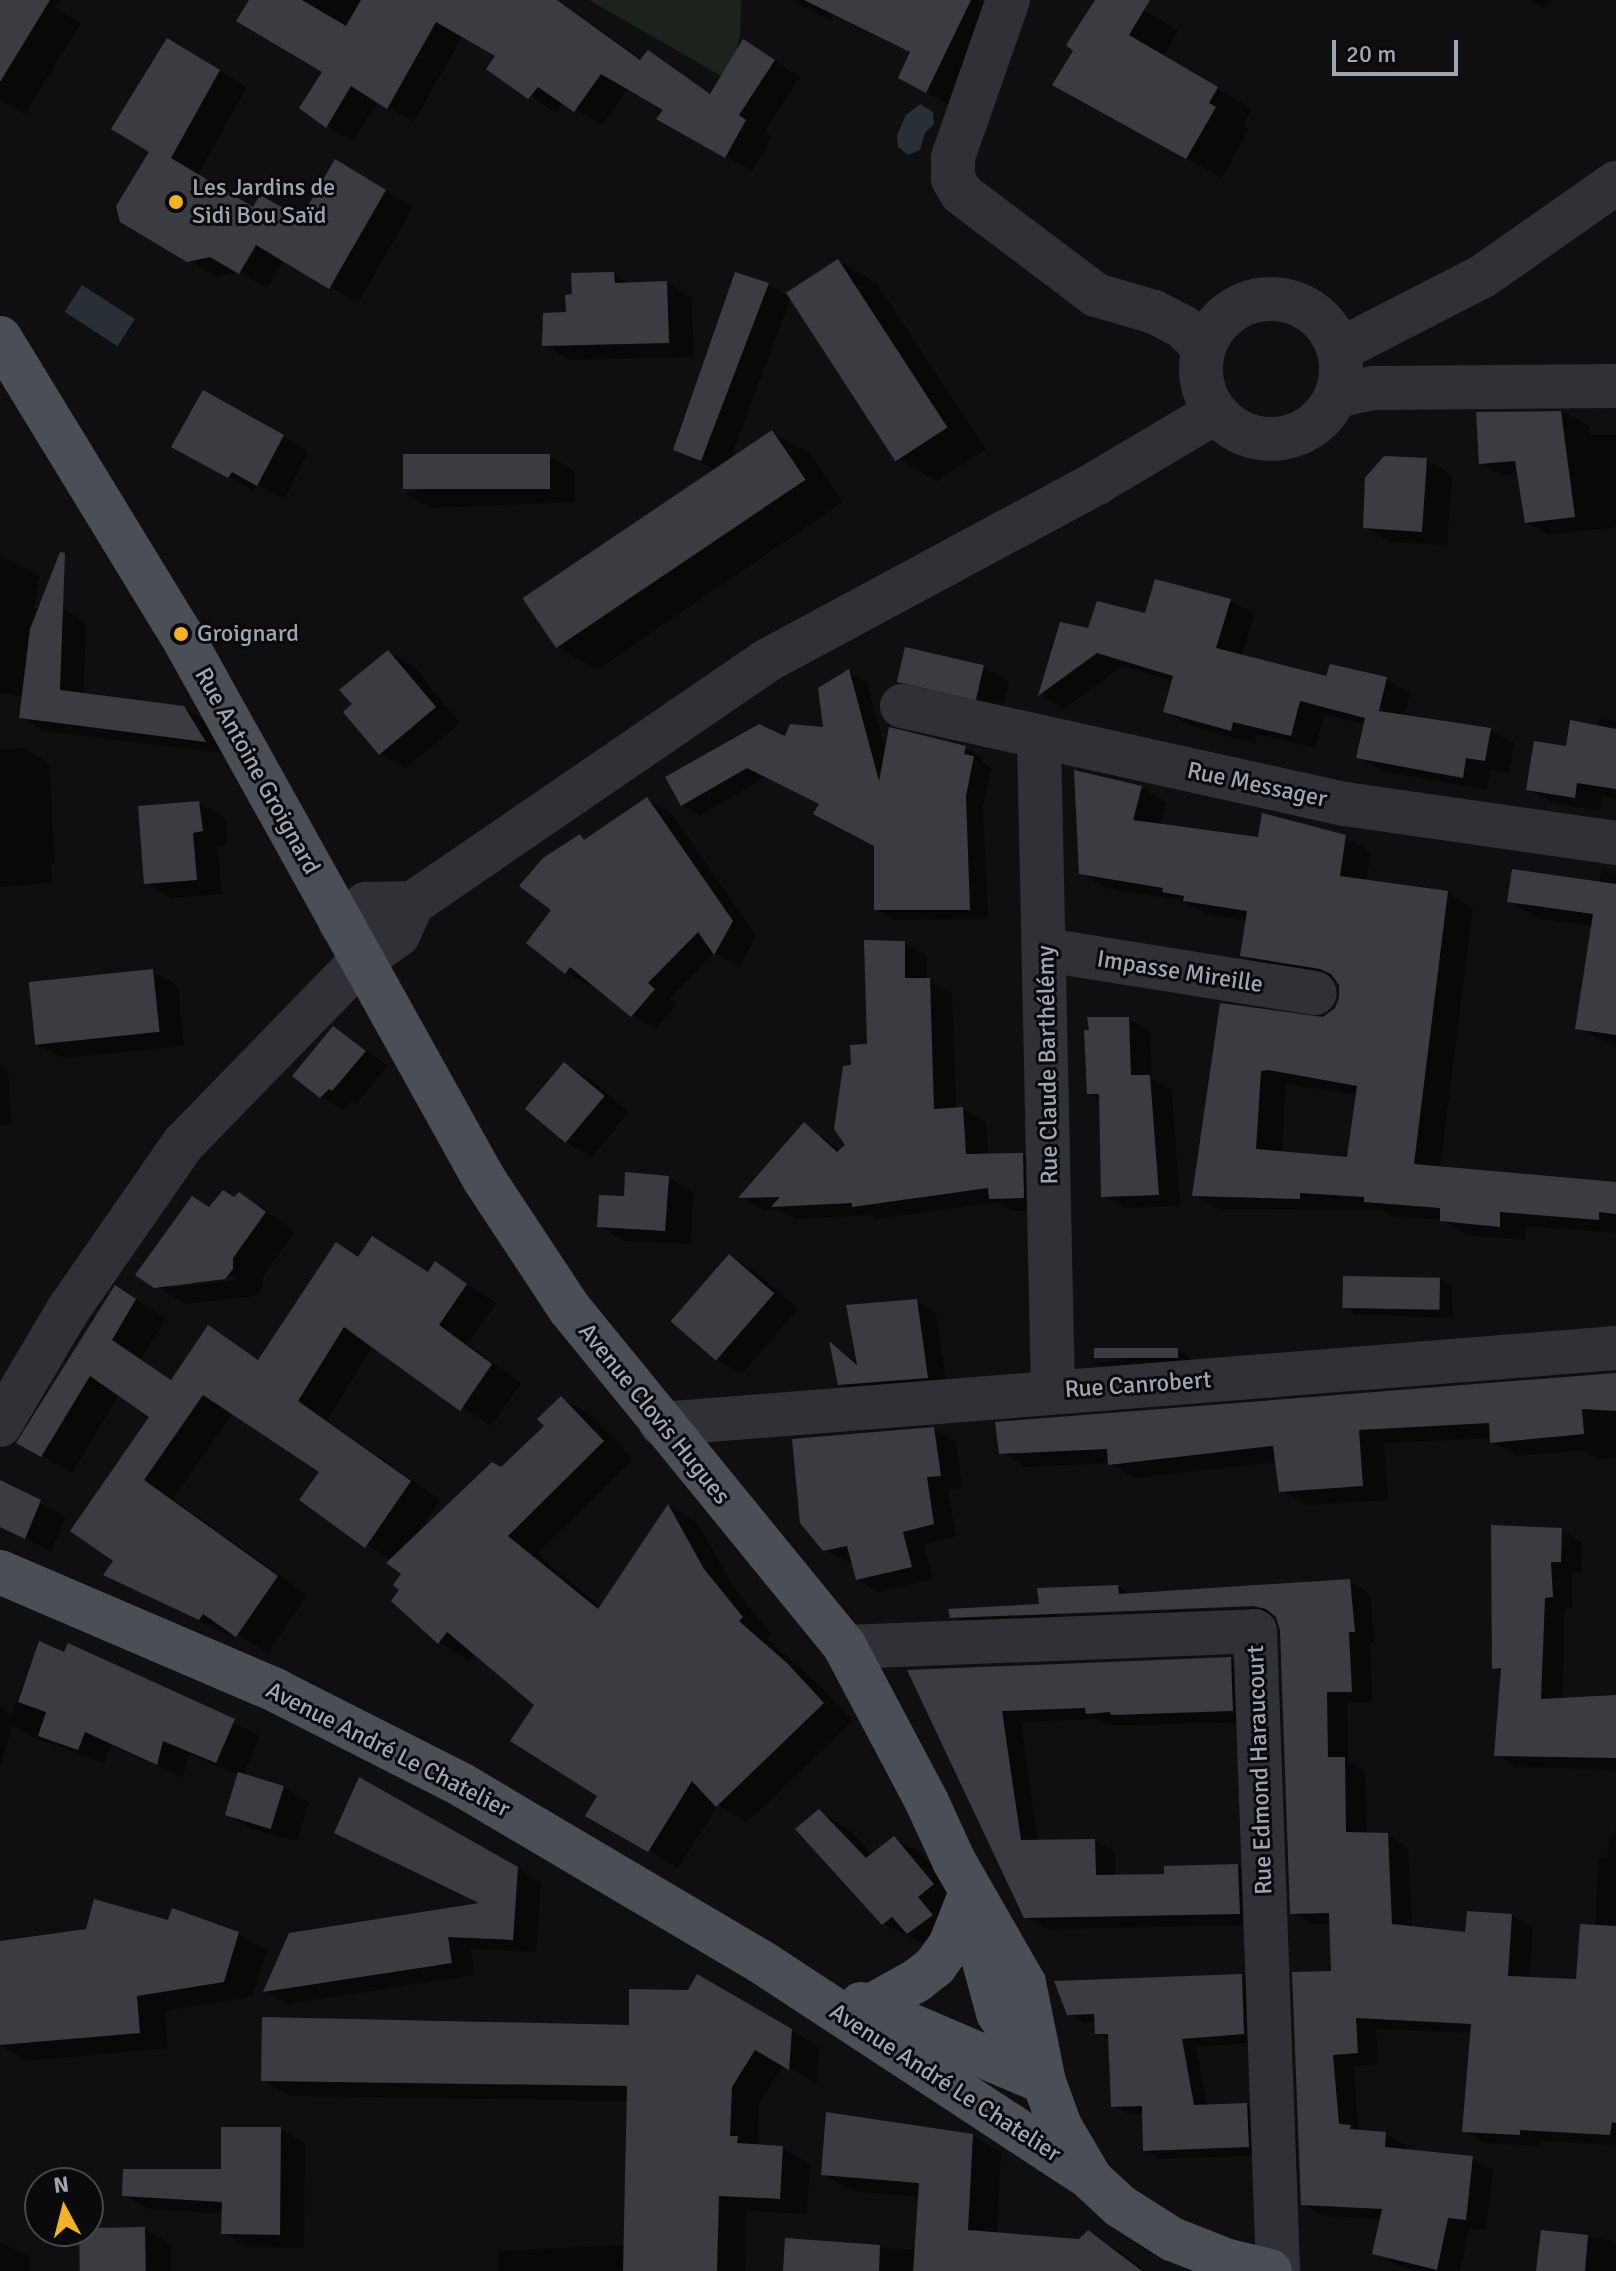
<!DOCTYPE html>
<meta charset="utf-8">
<style>
body{margin:0}
#map{position:relative;width:1616px;height:2271px;overflow:hidden;background:#0f0f11;font-family:Signika,sans-serif}
div>[style]{position:absolute}
.green>*{inset:0;background:#1c231d}
.water>*{inset:0;background:#282f36;transform-origin:0 0}
.shadow>*{inset:0;background:#0007}
.building>*{inset:0;background:#3b3c41;transform-origin:0 0}
.minor>*{height:44px;margin:-22px;padding:0 22px;transform-origin:22px;border-radius:22px;background:#303136}
.minor>.ring{margin:-22px;padding:0;box-sizing:content-box;background:none;border:44px solid #303136;border-radius:50%}
.major>*{height:44px;margin:-22px;padding:0 22px;transform-origin:22px;border-radius:22px;background:#4c4e55}
.dots>*{width:22px;height:22px;translate:-50% -50%;box-sizing:border-box;border:4px solid #0a0a0c;border-radius:50%}
span{translate:-50% -50%;white-space:nowrap;text-align:center;line-height:1.15;-webkit-text-stroke:6px #0a0a0c;paint-order:stroke}
.poi-label{font-size:24px;color:#a0a5b2}
.left{translate:0 -50%;text-align:left}
.street-label{font-size:24px;color:#a0a5b2}
.north{position:absolute;left:24px;top:2167px;width:80px;height:80px;box-sizing:border-box;background:#0a0a0c;border:2px solid #46484e;border-radius:50%;rotate:353deg;font-size:22px;font-weight:700;line-height:32px;text-align:center;color:#a0a5b2}
.north::after{content:'';display:block;margin:auto;width:28px;height:36px;background:#f0b228;clip-path:polygon(50% 0,100% 100%,50% 72%,0 100%)}
.scale{position:absolute;left:1332px;top:40px;width:126px;height:36px;box-sizing:border-box;border:4px solid #a0a5b2;border-top:0;padding-left:10px;font-size:24px;line-height:28px;white-space:nowrap;color:#a0a5b2;-webkit-text-stroke:6px #0a0a0c;paint-order:stroke}
</style>
<div id="map">
<div class="green">
<div style="clip-path:polygon(589px 0,741px 0,740px 35px,730px 81px)"></div>
</div>
<div class="water">
<div style="clip-path:polygon(920px 104px,933px 112px,934px 124px,925px 133px,920px 150px,908px 155px,898px 147px,897px 135px,906px 115px)"></div>
<div style="left:82px;top:285px;width:63px;height:32px;rotate:33deg"></div>
</div>
<div class="shadow">
<div style="clip-path:polygon(0 0,61px 0,55px 8px,81px 23px,25px 114px,0 100px)"></div>
<div style="clip-path:polygon(251px 0,558px 0,643px 60px,648px 53px,712px 95px,770px 57px,800px 77px,764px 132px,772px 137px,752px 171px,659px 118px,666px 109px,629px 88px,602px 125px,564px 102px,556px 113px,489px 68px,498px 55px,463px 35px,414px 122px,378px 101px,353px 141px,327px 126px,324px 71px)"></div>
<div style="clip-path:polygon(790px 0,978px 0,996px 10px,951px 105px,924px 91px,912px 53px,833px 15px,830px 20px)"></div>
<div style="clip-path:polygon(1097px 0,1127px 0,1178px 31px,1163px 57px,1252px 109px,1243px 125px,1249px 129px,1222px 178px,1089px 104px,1076px 50px)"></div>
<div style="clip-path:polygon(1530px 0,1552px 0,1544px 8px)"></div>
<div style="clip-path:polygon(168px 41px,247px 87px,197px 176px,254px 210px,302px 221px,364px 178px,413px 207px,358px 303px,284px 260px,267px 288px,239px 272px,217px 277px,122px 220px,152px 151px)"></div>
<div style="clip-path:polygon(838px 261px,876px 283px,986px 449px,937px 481px,899px 459px,791px 298px,729px 462px,772px 432px,810px 454px,843px 502px,597px 670px,559px 648px,717px 470px,675px 450px,768px 285px,787px 295px)"></div>
<div style="clip-path:polygon(613px 274px,630px 284px,667px 283px,692px 298px,694px 357px,570px 360px,544px 345px,568px 314px)"></div>
<div style="clip-path:polygon(204px 392px,309px 451px,284px 499px,258px 485px,254px 491px,174px 446px)"></div>
<div style="clip-path:polygon(1567px 413px,1589px 426px,1590px 435px,1616px 435px,1616px 527px,1548px 535px,1526px 522px,1519px 474px,1503px 476px,1481px 463px,1478px 414px)"></div>
<div style="clip-path:polygon(549px 456px,575px 471px,575px 502px,431px 508px,406px 493px)"></div>
<div style="clip-path:polygon(1426px 460px,1452px 475px,1447px 545px,1390px 542px,1365px 527px)"></div>
<div style="clip-path:polygon(0 555px,40px 575px,34px 608px,62px 608px,86px 622px,84px 695px,184px 708px,208px 722px,228px 754px,45px 731px,21px 717px,23px 696px,0 693px)"></div>
<div style="clip-path:polygon(1230px 601px,1254px 614px,1242px 657px,1328px 678px,1386px 679px,1410px 693px,1405px 717px,1490px 730px,1514px 743px,1509px 774px,1490px 770px,1487px 790px,1382px 771px,1358px 757px,1366px 725px,1325px 714px,1315px 748px,1257px 734px,1255px 744px,1189px 725px,1165px 711px,1173px 681px,1122px 666px,1064px 709px,1041px 695px,1061px 625px,1090px 631px)"></div>
<div style="clip-path:polygon(388px 652px,414px 667px,460px 723px,406px 768px,380px 754px,354px 705px)"></div>
<div style="clip-path:polygon(983px 667px,1009px 682px,1002px 710px,926px 696px,900px 681px)"></div>
<div style="clip-path:polygon(849px 672px,867px 682px,886px 754px,965px 748px,983px 758px,982px 763px,991px 768px,983px 807px,988px 919px,894px 920px,876px 909px,876px 846px,821px 804px,766px 777px,700px 815px,682px 805px,786px 739px,825px 729px)"></div>
<div style="clip-path:polygon(1599px 719px,1616px 721px,1616px 799px,1603px 797px,1600px 811px,1554px 803px,1528px 789px,1567px 748px,1598px 727px)"></div>
<div style="clip-path:polygon(23px 748px,49px 763px,55px 864px,51px 864px,52px 883px,0 887px,0 749px)"></div>
<div style="clip-path:polygon(evenodd,1141px 788px,1166px 802px,1161px 825px,1260px 840px,1345px 837px,1371px 852px,1366px 882px,1447px 893px,1473px 908px,1440px 1169px,1616px 1185px,1616px 1233px,1526px 1226px,1525px 1240px,1468px 1235px,1442px 1220px,1392px 1216px,1381px 1210px,1219px 1209px,1194px 1195px,1222px 1005px,1324px 1019px,1336px 1009px,1342px 998px,1340px 984px,1338px 981px,1268px 969px,1243px 955px,1248px 921px,1210px 915px,1180px 900px,1106px 888px,1081px 873px,1141px 788px,1286px 1084px,1357px 1095px,1349px 1159px,1282px 1153px,1286px 1084px)"></div>
<div style="clip-path:polygon(647px 800px,671px 813px,756px 936px,739px 967px,714px 953px,670px 998px,677px 1004px,656px 1029px,632px 1016px,592px 983px,590px 986px,566px 972px,554px 910px,580px 836px,587px 840px)"></div>
<div style="clip-path:polygon(199px 803px,225px 818px,228px 845px,217px 847px,222px 894px,171px 898px,146px 883px)"></div>
<div style="clip-path:polygon(1602px 871px,1616px 873px,1616px 1047px,1578px 1028px,1593px 926px,1540px 919px,1509px 901px,1599px 883px)"></div>
<div style="clip-path:polygon(905px 943px,927px 956px,927px 980px,952px 993px,956px 1110px,963px 1109px,986px 1122px,988px 1156px,1022px 1155px,1045px 1168px,1046px 1210px,1013px 1211px,998px 1202px,877px 1219px,871px 1215px,796px 1219px,779px 1210px,763px 1210px,741px 1197px,804px 1124px,841px 1151px,848px 1146px,853px 1067px,869px 1046px)"></div>
<div style="clip-path:polygon(152px 971px,178px 986px,184px 1046px,63px 1058px,37px 1044px)"></div>
<div style="clip-path:polygon(1128px 1019px,1150px 1031px,1152px 1079px,1172px 1090px,1180px 1206px,1125px 1208px,1103px 1196px,1101px 1100px,1089px 1093px)"></div>
<div style="clip-path:polygon(334px 1028px,388px 1066px,356px 1103px,353px 1101px,344px 1110px,321px 1097px)"></div>
<div style="clip-path:polygon(0 1065px,8px 1069px,11px 1124px,0 1125px)"></div>
<div style="clip-path:polygon(565px 1065px,590px 1079px,629px 1112px,592px 1157px,566px 1142px,527px 1108px)"></div>
<div style="clip-path:polygon(669px 1178px,694px 1193px,690px 1244px,625px 1241px,599px 1226px,626px 1198px)"></div>
<div style="clip-path:polygon(evenodd,240px 1195px,295px 1231px,263px 1276px,263px 1287px,256px 1296px,186px 1304px,155px 1286px,210px 1209px,240px 1195px,234px 1276px,235px 1280px,167px 1288px,172px 1284px,234px 1276px)"></div>
<div style="clip-path:polygon(730px 1256px,755px 1271px,798px 1309px,741px 1374px,715px 1359px)"></div>
<div style="clip-path:polygon(360px 1258px,430px 1273px,436px 1264px,496px 1303px,468px 1344px,521px 1383px,491px 1426px,373px 1346px,327px 1420px,440px 1500px,417px 1534px,502px 1469px,547px 1426px,561px 1398px,591px 1415px,633px 1459px,537px 1554px,601px 1607px,669px 1506px,698px 1523px,734px 1588px,772px 1635px,767px 1639px,817px 1683px,853px 1721px,747px 1822px,718px 1805px,678px 1868px,588px 1815px,600px 1795px,536px 1705px,475px 1653px,469px 1660px,439px 1643px,393px 1601px,402px 1590px,404px 1574px,392px 1561px,301px 1500px,322px 1471px,233px 1413px,173px 1499px,307px 1595px,268px 1653px,233px 1632px,230px 1636px,106px 1575px,116px 1561px,152px 1416px,120px 1394px,72px 1473px,19px 1442px,116px 1288px,166px 1318px,141px 1359px,173px 1381px,209px 1328px,260px 1360px)"></div>
<div style="clip-path:polygon(1440px 1279px,1452px 1286px,1453px 1318px,1356px 1314px,1344px 1307px)"></div>
<div style="clip-path:polygon(916px 1301px,936px 1312px,947px 1388px,860px 1395px,840px 1384px,832px 1345px,858px 1363px)"></div>
<div style="clip-path:polygon(1178px 1350px,1190px 1357px,1190px 1364px,1108px 1370px,1096px 1363px)"></div>
<div style="clip-path:polygon(1616px 1375px,1616px 1458px,1598px 1459px,1583px 1450px,1517px 1456px,1492px 1442px,1491px 1438px,1384px 1443px,1388px 1500px,1307px 1505px,1281px 1490px,1277px 1462px,1135px 1478px,1109px 1463px,1026px 1467px,1001px 1453px)"></div>
<div style="clip-path:polygon(934px 1429px,956px 1442px,962px 1488px,948px 1489px,956px 1536px,924px 1544px,933px 1579px,879px 1592px,857px 1579px,853px 1561px,847px 1562px,824px 1549px)"></div>
<div style="clip-path:polygon(0 1483px,66px 1517px,51px 1552px,0 1526px)"></div>
<div style="clip-path:polygon(1561px 1530px,1582px 1542px,1581px 1573px,1571px 1573px,1573px 1608px,1565px 1609px,1562px 1700px,1616px 1699px,1616px 1772px,1610px 1769px,1517px 1767px,1496px 1755px,1502px 1672px,1494px 1667px)"></div>
<div style="clip-path:polygon(evenodd,1349px 1581px,1370px 1594px,1375px 1643px,1370px 1643px,1372px 1703px,1347px 1703px,1348px 1761px,1365px 1771px,1367px 1835px,1387px 1835px,1408px 1847px,1412px 1929px,1467px 1934px,1512px 1916px,1533px 1928px,1529px 1979px,1577px 1981px,1595px 1927px,1599px 1857px,1607px 1858px,1609px 1836px,1615px 1836px,1616px 1825px,1616px 2145px,1540px 2141px,1540px 2146px,1484px 2143px,1464px 2131px,1472px 2033px,1376px 2029px,1378px 2064px,1353px 2066px,1359px 2131px,1386px 2134px,1406px 2146px,1406px 2151px,1472px 2158px,1493px 2170px,1486px 2230px,1469px 2229px,1460px 2271px,1419px 2271px,1396px 2265px,1375px 2253px,1382px 2219px,1324px 2216px,1303px 2204px,1333px 1973px,1331px 1924px,1313px 1924px,1292px 1912px,1282px 1630px,1278px 1617px,973px 1629px,952px 1617px,1041px 1606px,1118px 1587px,1132px 1595px,1349px 1581px,1264px 1604px,1264px 1608px,1059px 1616px,1059px 1612px,1264px 1604px)"></div>
<div style="clip-path:polygon(40px 1644px,65px 1654px,69px 1646px,260px 1736px,243px 1776px,284px 1788px,309px 1802px,297px 1841px,252px 1829px,226px 1814px,239px 1775px,189px 1754px,183px 1778px,111px 1745px,104px 1763px,33px 1737px,13px 1725px,0 1767px,0 1707px,11px 1714px)"></div>
<div style="clip-path:polygon(1230px 1659px,1250px 1671px,1252px 1722px,1133px 1725px,1108px 1725px,1097px 1719px,1021px 1722px,1038px 1842px,1095px 1841px,1115px 1852px,1115px 1876px,1166px 1876px,1238px 1866px,1258px 1878px,1260px 1925px,1046px 1929px,1026px 1917px,910px 1671px)"></div>
<div style="clip-path:polygon(360px 1780px,541px 1882px,536px 1952px,471px 1949px,474px 1975px,288px 2004px,265px 1991px,482px 1904px,337px 1833px)"></div>
<div style="clip-path:polygon(819px 1812px,847px 1828px,873px 1855px,894px 1838px,922px 1854px,960px 1901px,936px 1949px,883px 1924px)"></div>
<div style="clip-path:polygon(170px 1922px,238px 1934px,267px 1950px,252px 1997px,165px 2011px,168px 2048px,27px 2061px,0 2045px,0 1943px)"></div>
<div style="clip-path:polygon(1242px 1976px,1257px 1985px,1259px 2042px,1196px 2047px,1207px 2106px,1246px 2105px,1262px 2114px,1263px 2155px,1160px 2159px,1145px 2150px,1144px 2114px,1129px 2114px,1113px 2106px,1111px 2041px,1097px 2033px,1096px 2022px,1084px 2022px,1069px 2013px)"></div>
<div style="clip-path:polygon(698px 1977px,819px 2047px,817px 2084px,784px 2064px,759px 2103px,758px 2146px,782px 2148px,810px 2164px,807px 2214px,746px 2211px,745px 2271px,498px 2271px,498px 2251px,626px 2245px,629px 2101px,290px 2096px,263px 2080px,631px 2027px,689px 1992px)"></div>
<div style="clip-path:polygon(280px 2129px,305px 2143px,304px 2248px,248px 2247px,223px 2233px,224px 2214px,149px 2209px,124px 2195px,223px 2171px)"></div>
<div style="clip-path:polygon(972px 2135px,1001px 2152px,997px 2234px,1079px 2241px,1089px 2233px,1118px 2250px,1141px 2267px,1141px 2271px,785px 2271px,787px 2241px,916px 2250px,920px 2197px,852px 2191px,823px 2174px)"></div>
<div style="clip-path:polygon(145px 2229px,170px 2244px,171px 2271px,82px 2271px)"></div>
<div style="clip-path:polygon(1543px 2232px,1609px 2240px,1616px 2244px,1616px 2271px,1538px 2271px)"></div>
<div style="clip-path:polygon(0 2242px,30px 2256px,30px 2271px,0 2271px)"></div>
</div>
<div class="building">
<div style="clip-path:polygon(0 0,50px 0,0 82px)"></div>
<div style="clip-path:polygon(249px 0,302px 0,346px 26px,361px 0,557px 0,640px 60px,648px 50px,710px 94px,743px 39px,775px 60px,739px 115px,746px 120px,725px 158px,656px 119px,663px 110px,601px 74px,574px 112px,538px 87px,528px 99px,486px 69px,495px 56px,436px 22px,387px 109px,351px 86px,326px 128px,299px 108px,322px 72px,236px 21px)"></div>
<div style="clip-path:polygon(804px 0,971px 0,926px 93px,898px 78px,910px 52px)"></div>
<div style="clip-path:polygon(1095px 0,1150px 0,1129px 35px,1218px 87px,1209px 103px,1216px 107px,1186px 159px,1052px 85px,1073px 51px,1066px 45px)"></div>
<div style="clip-path:polygon(167px 38px,220px 70px,171px 158px,253px 207px,260px 195px,301px 218px,335px 159px,386px 190px,329px 289px,256px 245px,239px 274px,210px 257px,187px 262px,120px 222px,116px 206px,149px 152px,111px 129px)"></div>
<div style="left:838px;top:259px;width:201px;height:62px;rotate:57deg"></div>
<div style="clip-path:polygon(614px 272px,615px 283px,667px 281px,669px 343px,542px 346px,543px 313px,566px 312px,565px 295px,572px 294px,571px 273px)"></div>
<div style="clip-path:polygon(735px 272px,769px 283px,701px 461px,673px 450px)"></div>
<div style="clip-path:polygon(203px 390px,284px 435px,257px 486px,232px 472px,228px 478px,171px 447px)"></div>
<div style="clip-path:polygon(1561px 411px,1575px 517px,1525px 523px,1515px 461px,1479px 464px,1476px 412px)"></div>
<div style="left:772px;top:430px;width:60px;height:301px;rotate:56deg"></div>
<div style="left:550px;top:454px;width:35px;height:147px;rotate:90deg"></div>
<div style="clip-path:polygon(1384px 456px,1427px 458px,1422px 532px,1363px 528px,1365px 478px)"></div>
<div style="clip-path:polygon(60px 552px,65px 553px,60px 690px,184px 706px,206px 742px,19px 718px,30px 629px)"></div>
<div style="clip-path:polygon(1155px 579px,1231px 599px,1216px 648px,1326px 676px,1330px 664px,1387px 677px,1379px 711px,1491px 728px,1485px 761px,1466px 758px,1463px 778px,1356px 758px,1365px 718px,1300px 701px,1291px 736px,1233px 722px,1231px 731px,1163px 712px,1173px 676px,1097px 653px,1038px 696px,1060px 622px,1088px 628px,1097px 601px,1145px 613px)"></div>
<div style="left:905px;top:647px;width:81px;height:36px;rotate:13deg"></div>
<div style="clip-path:polygon(388px 650px,436px 707px,379px 755px,343px 712px,352px 704px,339px 690px)"></div>
<div style="clip-path:polygon(849px 669px,879px 781px,889px 727px,966px 746px,964px 754px,974px 756px,966px 796px,970px 910px,874px 910px,874px 846px,813px 814px,819px 804px,747px 768px,681px 806px,665px 777px,759px 724px,785px 736px,790px 724px,823px 727px,818px 688px)"></div>
<div style="clip-path:polygon(1570px 720px,1616px 729px,1616px 789px,1577px 783px,1575px 798px,1526px 790px,1534px 741px,1566px 746px)"></div>
<div style="clip-path:polygon(evenodd,1074px 770px,1142px 786px,1133px 820px,1258px 837px,1262px 813px,1346px 835px,1340px 876px,1448px 891px,1414px 1164px,1616px 1182px,1616px 1214px,1599px 1212px,1599px 1220px,1500px 1212px,1500px 1227px,1440px 1221px,1440px 1208px,1364px 1202px,1364px 1197px,1300px 1193px,1300px 1199px,1192px 1196px,1220px 1003px,1323px 1017px,1335px 1008px,1339px 998px,1339px 985px,1331px 974px,1320px 969px,1240px 956px,1247px 911px,1183px 901px,1184px 896px,1162px 892px,1163px 888px,1079px 874px,1074px 770px,1268px 1070px,1357px 1086px,1347px 1157px,1256px 1149px,1261px 1071px,1268px 1070px)"></div>
<div style="clip-path:polygon(647px 797px,733px 921px,714px 955px,698px 932px,648px 983px,655px 989px,631px 1017px,570px 967px,565px 974px,526px 943px,551px 910px,519px 886px,543px 858px,580px 834px,584px 840px)"></div>
<div style="clip-path:polygon(199px 801px,203px 831px,193px 833px,197px 880px,144px 884px,138px 806px)"></div>
<div style="clip-path:polygon(1512px 869px,1616px 884px,1616px 1035px,1575px 1029px,1593px 914px,1507px 902px)"></div>
<div style="clip-path:polygon(864px 940px,905px 941px,905px 978px,930px 978px,934px 1109px,963px 1107px,966px 1154px,1023px 1153px,1024px 1198px,989px 1199px,988px 1188px,852px 1207px,852px 1203px,771px 1207px,780px 1197px,738px 1198px,804px 1122px,837px 1152px,845px 1145px,834px 1129px,843px 1066px,851px 1065px,850px 1045px,867px 1044px)"></div>
<div style="left:153px;top:969px;width:63px;height:125px;rotate:84deg"></div>
<div style="clip-path:polygon(1087px 1017px,1129px 1017px,1131px 1075px,1150px 1075px,1159px 1195px,1101px 1197px,1099px 1094px,1087px 1094px,1084px 1030px,1089px 1030px)"></div>
<div style="clip-path:polygon(333px 1026px,366px 1051px,332px 1091px,329px 1089px,320px 1098px,292px 1076px)"></div>
<div style="left:564px;top:1062px;width:53px;height:61px;rotate:40deg"></div>
<div style="clip-path:polygon(625px 1172px,669px 1176px,665px 1231px,597px 1227px,599px 1195px,624px 1196px)"></div>
<div style="clip-path:polygon(223px 1190px,234px 1197px,239px 1192px,266px 1212px,233px 1258px,233px 1269px,225px 1279px,154px 1288px,135px 1275px,192px 1196px,209px 1207px)"></div>
<div style="clip-path:polygon(372px 1236px,428px 1272px,435px 1261px,467px 1284px,439px 1325px,492px 1364px,460px 1411px,344px 1327px,298px 1401px,411px 1481px,365px 1548px,299px 1500px,319px 1472px,203px 1395px,144px 1480px,278px 1576px,236px 1637px,203px 1614px,199px 1620px,103px 1575px,113px 1561px,70px 1531px,149px 1417px,90px 1376px,41px 1457px,16px 1443px,115px 1285px,136px 1299px,112px 1340px,171px 1380px,208px 1325px,258px 1360px,336px 1242px,358px 1257px)"></div>
<div style="left:729px;top:1254px;width:60px;height:89px;rotate:41deg"></div>
<div style="left:1343px;top:1276px;width:97px;height:32px;rotate:1deg"></div>
<div style="clip-path:polygon(917px 1299px,928px 1378px,838px 1385px,829px 1341px,857px 1365px,846px 1305px)"></div>
<div style="left:1178px;top:1348px;width:10px;height:84px;rotate:90deg"></div>
<div style="clip-path:polygon(1616px 1373px,1616px 1411px,1582px 1409px,1584px 1434px,1490px 1443px,1489px 1423px,1359px 1430px,1363px 1486px,1279px 1492px,1273px 1446px,1108px 1465px,1107px 1449px,999px 1454px,995px 1422px)"></div>
<div style="clip-path:polygon(561px 1396px,604px 1441px,508px 1536px,598px 1609px,668px 1504px,704px 1569px,743px 1617px,739px 1621px,787px 1663px,824px 1703px,716px 1807px,692px 1781px,648px 1852px,585px 1816px,597px 1796px,510px 1741px,534px 1705px,447px 1632px,438px 1644px,391px 1601px,399px 1590px,393px 1585px,401px 1574px,386px 1563px,492px 1462px,501px 1467px,544px 1426px,537px 1419px)"></div>
<div style="clip-path:polygon(934px 1427px,941px 1476px,927px 1477px,934px 1524px,903px 1532px,912px 1567px,856px 1580px,847px 1546px,823px 1551px,800px 1523px,792px 1439px)"></div>
<div style="clip-path:polygon(0 1480px,41px 1500px,25px 1539px,0 1527px)"></div>
<div style="clip-path:polygon(1491px 1525px,1562px 1528px,1561px 1562px,1551px 1562px,1553px 1597px,1545px 1598px,1541px 1699px,1616px 1695px,1616px 1758px,1494px 1756px,1501px 1668px,1492px 1669px)"></div>
<div style="clip-path:polygon(1350px 1579px,1355px 1632px,1349px 1632px,1352px 1692px,1327px 1692px,1328px 1757px,1345px 1757px,1346px 1832px,1388px 1833px,1392px 1924px,1465px 1932px,1467px 1911px,1512px 1914px,1508px 1976px,1576px 1979px,1580px 1924px,1616px 1926px,1616px 2123px,1612px 2122px,1610px 2135px,1520px 2130px,1520px 2135px,1462px 2132px,1471px 2024px,1356px 2018px,1358px 2053px,1333px 2055px,1339px 2124px,1351px 2125px,1350px 2129px,1386px 2132px,1385px 2147px,1473px 2156px,1466px 2220px,1448px 2218px,1437px 2270px,1372px 2254px,1382px 2209px,1301px 2205px,1292px 1972px,1331px 1971px,1329px 1913px,1290px 1914px,1280px 1630px,1276px 1617px,1266px 1609px,1254px 1606px,950px 1618px,948px 1609px,1039px 1604px,1037px 1588px,1118px 1585px,1119px 1594px)"></div>
<div style="clip-path:polygon(39px 1641px,64px 1652px,68px 1643px,235px 1719px,216px 1763px,163px 1741px,157px 1765px,85px 1732px,78px 1750px,38px 1736px,46px 1712px,18px 1702px)"></div>
<div style="clip-path:polygon(1231px 1657px,1233px 1711px,1111px 1715px,1110px 1712px,1086px 1714px,1085px 1708px,1002px 1711px,1021px 1840px,1095px 1839px,1096px 1875px,1164px 1874px,1164px 1866px,1238px 1864px,1240px 1914px,1024px 1918px,907px 1670px)"></div>
<div style="left:238px;top:1772px;width:48px;height:45px;rotate:17deg"></div>
<div style="clip-path:polygon(359px 1777px,518px 1867px,513px 1940px,448px 1937px,452px 1963px,263px 1992px,289px 1933px,479px 1903px,334px 1833px)"></div>
<div style="clip-path:polygon(819px 1809px,866px 1858px,894px 1836px,934px 1884px,918px 1897px,933px 1915px,907px 1934px,892px 1917px,882px 1925px,795px 1829px)"></div>
<div style="clip-path:polygon(94px 1899px,168px 1920px,172px 1908px,239px 1932px,224px 1982px,137px 1996px,140px 2033px,0 2045px,0 1941px,86px 1929px)"></div>
<div style="clip-path:polygon(697px 1974px,792px 2029px,789px 2070px,755px 2050px,732px 2087px,730px 2136px,738px 2136px,737px 2143px,783px 2146px,780px 2199px,719px 2196px,717px 2271px,623px 2271px,627px 2086px,261px 2081px,262px 2017px,629px 2025px,629px 1989px,688px 1990px)"></div>
<div style="clip-path:polygon(1242px 1974px,1244px 2034px,1182px 2039px,1194px 2105px,1247px 2103px,1249px 2147px,1143px 2151px,1142px 2106px,1111px 2107px,1108px 2034px,1095px 2034px,1094px 2014px,1067px 2015px,1054px 1981px)"></div>
<div style="clip-path:polygon(826px 2112px,973px 2134px,968px 2230px,1079px 2239px,1088px 2230px,1142px 2271px,913px 2271px,919px 2183px,821px 2175px)"></div>
<div style="clip-path:polygon(221px 2127px,281px 2127px,280px 2235px,221px 2234px,222px 2202px,122px 2196px,123px 2169px,221px 2169px)"></div>
<div style="left:145px;top:2227px;width:44px;height:66px;rotate:89deg"></div>
<div style="clip-path:polygon(1541px 2230px,1588px 2235px,1585px 2271px,1536px 2271px)"></div>
<div style="clip-path:polygon(785px 2238px,880px 2245px,879px 2271px,783px 2271px)"></div>
</div>
<div class="minor">
<div style="left:1008px;top:0;width:166px;rotate:109.3deg"></div>
<div style="left:953px;top:157px;width:22px;rotate:90deg"></div>
<div style="left:953px;top:179px;width:17px;rotate:59deg"></div>
<div style="left:962px;top:194px;width:168px;rotate:37deg"></div>
<div style="left:1096px;top:295px;width:60px;rotate:16.3deg"></div>
<div style="left:1154px;top:312px;width:33px;rotate:27deg"></div>
<div style="left:1183px;top:327px;width:28px;rotate:45deg"></div>
<div class="ring" style="left:1201px;top:299px;width:96px;height:96px"></div>
<div style="left:1339px;top:350px;width:162px;rotate:-27.2deg"></div>
<div style="left:1483px;top:276px;width:162px;rotate:-35deg"></div>
<div style="left:1336px;top:396px;width:38px;rotate:-12deg"></div>
<div style="left:1373px;top:388px;width:243px;rotate:-0.5deg"></div>
<div style="left:902px;top:706px;width:454px;rotate:12.5deg"></div>
<div style="left:1345px;top:804px;width:274px;rotate:8.2deg"></div>
<div style="left:1039px;top:739px;width:653px;rotate:88.77deg"></div>
<div style="left:341px;top:924px;width:32px;rotate:-39deg"></div>
<div style="left:366px;top:904px;width:47px;rotate:-1.2deg"></div>
<div style="left:1046px;top:950px;width:272px;rotate:9.1deg"></div>
<div style="left:661px;top:1424px;width:958px;rotate:-4.55deg"></div>
<div style="left:0;top:1425px;width:134px;rotate:-59.4deg"></div>
<div style="left:68px;top:1310px;width:202px;rotate:-55.3deg"></div>
<div style="left:183px;top:1144px;width:255px;rotate:-45.8deg"></div>
<div style="left:361px;top:961px;width:45px;rotate:-35.1deg"></div>
<div style="left:398px;top:935px;width:35px;rotate:-65deg"></div>
<div style="left:413px;top:903px;width:428px;rotate:-34.4deg"></div>
<div style="left:766px;top:661px;width:377px;rotate:-28.3deg"></div>
<div style="left:1098px;top:482px;width:135px;rotate:-30.7deg"></div>
<div style="left:845px;top:1647px;width:410px;rotate:-2.2deg"></div>
<div style="left:1255px;top:1631px;width:640px;rotate:87.94deg"></div>
</div>
<div class="major">
<div style="left:0;top:338px;width:347px;rotate:58.6deg"></div>
<div style="left:181px;top:634px;width:624px;rotate:60.93deg"></div>
<div style="left:484px;top:1179px;width:154px;rotate:56.6deg"></div>
<div style="left:569px;top:1308px;width:437px;rotate:50.8deg"></div>
<div style="left:845px;top:1647px;width:175px;rotate:62.1deg"></div>
<div style="left:927px;top:1802px;width:65px;rotate:65.4deg"></div>
<div style="left:954px;top:1861px;width:141px;rotate:60.2deg"></div>
<div style="left:1024px;top:1983px;width:101px;rotate:78.6deg"></div>
<div style="left:1044px;top:2082px;width:47px;rotate:70deg"></div>
<div style="left:1060px;top:2126px;width:61px;rotate:59.7deg"></div>
<div style="left:1091px;top:2179px;width:40px;rotate:43deg"></div>
<div style="left:1120px;top:2206px;width:62px;rotate:32.4deg"></div>
<div style="left:1172px;top:2239px;width:60px;rotate:21.4deg"></div>
<div style="left:1228px;top:2261px;width:43px;rotate:13.4deg"></div>
<div style="left:0;top:1572px;width:301px;rotate:23.2deg"></div>
<div style="left:277px;top:1691px;width:208px;rotate:26.9deg"></div>
<div style="left:462px;top:1785px;width:346px;rotate:30.6deg"></div>
<div style="left:760px;top:1961px;width:386px;rotate:33.3deg"></div>
<div style="left:976px;top:1932px;width:84px;rotate:74.8deg"></div>
<div style="left:998px;top:2013px;width:59px;rotate:56deg"></div>
<div style="left:861px;top:2004px;width:199px;rotate:23.1deg"></div>
<div style="left:869px;top:2007px;width:54px;rotate:-29deg"></div>
<div style="left:916px;top:1981px;width:24px;rotate:-38deg"></div>
<div style="left:935px;top:1966px;width:26px;rotate:-54deg"></div>
<div style="left:950px;top:1945px;width:46px;rotate:-68.4deg"></div>
</div>
<div class="dots">
<div style="left:176px;top:202px;background:#f0b228"></div>
<div style="left:181px;top:634px;background:#f0b228"></div>
</div>
<div class="poi-label">
<span class="left" style="left:192px;top:202px">Les Jardins de<br>Sidi Bou Saïd</span>
<span class="left" style="left:197px;top:634px">Groignard</span>
</div>
<div class="street-label">
<span style="left:257px;top:771px;rotate:61deg">Rue Antoine Groignard</span>
<span style="left:1257px;top:785px;rotate:12deg">Rue Messager</span>
<span style="left:1180px;top:972px;rotate:9deg">Impasse Mireille</span>
<span style="left:1048px;top:1065px;rotate:-91deg">Rue Claude Barthélémy</span>
<span style="left:1138px;top:1385px;rotate:-4deg">Rue Canrobert</span>
<span style="left:654px;top:1414px;rotate:51deg">Avenue Clovis Hugues</span>
<span style="left:388px;top:1750px;rotate:27deg">Avenue André Le Chatelier</span>
<span style="left:1260px;top:1770px;rotate:-92deg">Rue Edmond Haraucourt</span>
<span style="left:945px;top:2083px;rotate:33deg">Avenue André Le Chatelier</span>
</div>
<div class="north">N</div>
<div class="scale">20 m</div>
</div>
